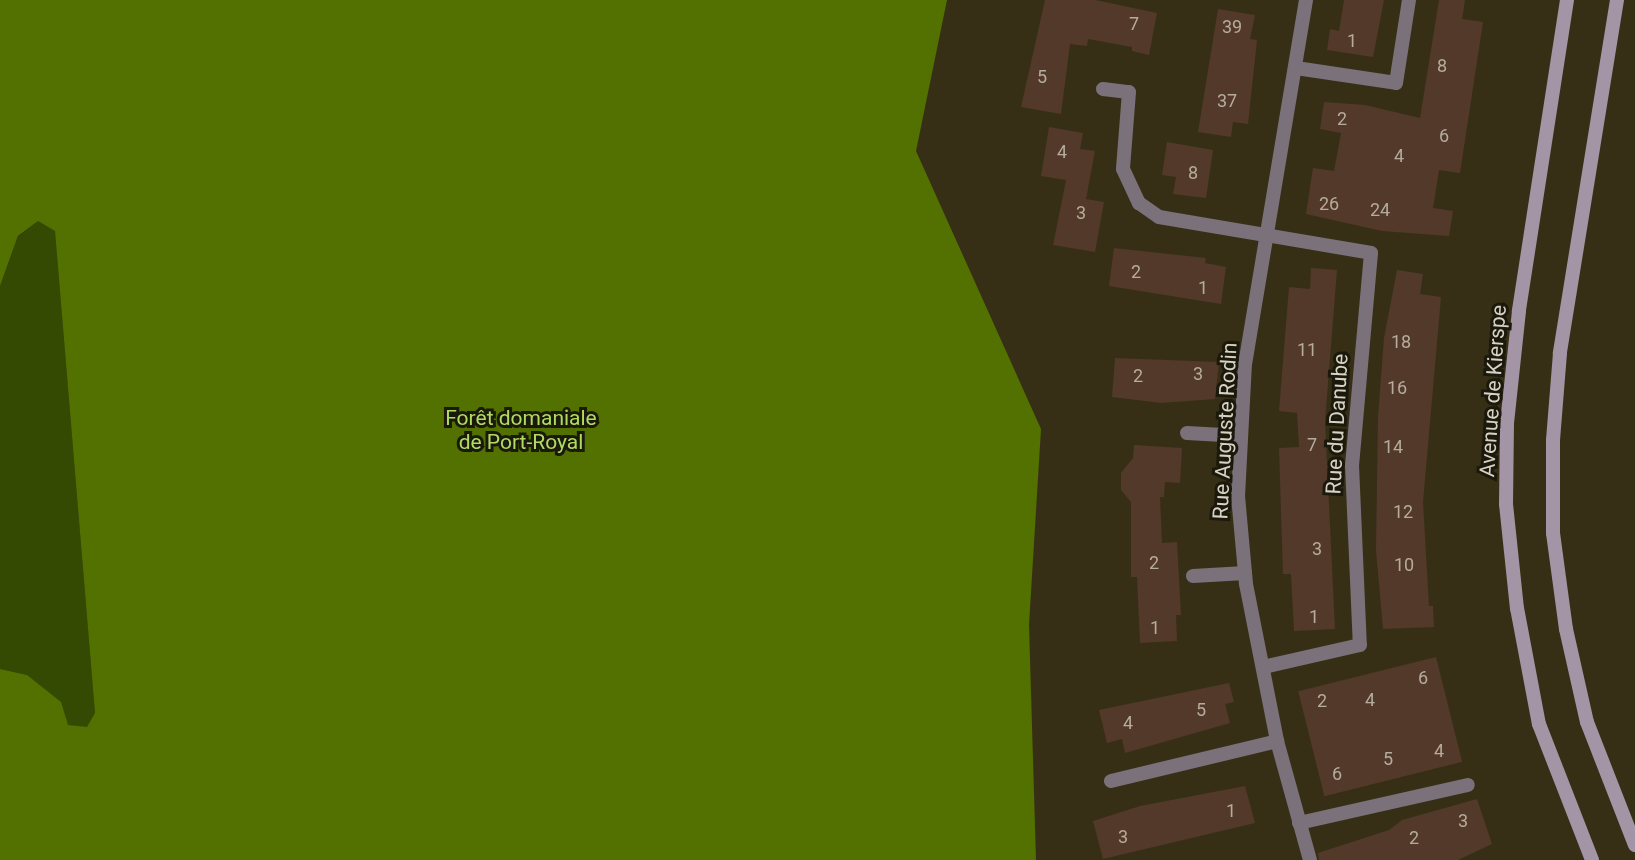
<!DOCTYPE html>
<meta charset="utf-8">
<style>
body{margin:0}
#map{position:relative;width:1635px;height:860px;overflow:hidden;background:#372f15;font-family:Roboto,sans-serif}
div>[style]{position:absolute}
.green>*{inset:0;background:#344a03}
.forest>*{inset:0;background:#527100}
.building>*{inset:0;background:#52392a;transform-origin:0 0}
.street>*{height:14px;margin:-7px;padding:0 7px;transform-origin:7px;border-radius:7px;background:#7a717b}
.secondary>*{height:14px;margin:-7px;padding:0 7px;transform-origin:7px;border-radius:7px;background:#a395a5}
span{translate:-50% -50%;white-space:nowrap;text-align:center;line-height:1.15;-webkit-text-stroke:6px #1b180c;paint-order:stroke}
.number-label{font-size:18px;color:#b6ac9d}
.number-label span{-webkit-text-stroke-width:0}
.street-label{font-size:21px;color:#d7d2c3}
.park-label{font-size:21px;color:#afdc61}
</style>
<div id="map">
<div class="green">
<div style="clip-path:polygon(38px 221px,55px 231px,95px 713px,87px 728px,68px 725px,27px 675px,0 669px,0 286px,18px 237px)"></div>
</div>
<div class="forest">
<div style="clip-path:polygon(0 0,947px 0,916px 151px,1041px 429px,1029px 625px,1036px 860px,0 860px,0 669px,27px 675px,61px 702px,68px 725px,87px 727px,95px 713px,55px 231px,38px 221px,18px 236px,0 286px)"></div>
</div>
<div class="building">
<div style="clip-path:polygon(1045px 0,1095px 0,1157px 13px,1149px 55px,1132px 51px,1132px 47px,1088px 39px,1087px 46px,1070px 44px,1061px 114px,1021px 107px)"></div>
<div style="clip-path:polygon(1344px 0,1384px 0,1373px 57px,1327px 50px,1330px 29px,1339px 31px)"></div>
<div style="clip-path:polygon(1439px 0,1465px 0,1462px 19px,1483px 22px,1460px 173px,1439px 170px,1433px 208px,1453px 211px,1449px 236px,1382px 231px,1306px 214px,1313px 168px,1334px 171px,1341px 133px,1320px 129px,1324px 102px,1365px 105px,1420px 118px)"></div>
<div style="clip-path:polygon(1218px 9px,1255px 15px,1250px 39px,1257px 40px,1248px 124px,1233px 122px,1231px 137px,1198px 132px)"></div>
<div style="clip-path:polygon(1049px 127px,1083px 133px,1080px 149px,1095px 151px,1086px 199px,1104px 202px,1095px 252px,1053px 245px,1066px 180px,1041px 176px)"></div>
<div style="clip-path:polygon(1167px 142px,1213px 150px,1206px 198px,1173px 194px,1176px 177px,1162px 175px)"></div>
<div style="clip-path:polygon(1114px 248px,1206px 258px,1205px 263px,1226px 267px,1221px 304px,1109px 286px)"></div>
<div style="clip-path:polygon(1311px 268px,1337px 270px,1325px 421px,1335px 629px,1294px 631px,1291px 574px,1283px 574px,1279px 448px,1299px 447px,1297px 413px,1279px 411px,1289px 287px,1310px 289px)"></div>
<div style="clip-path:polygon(1397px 270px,1423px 274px,1420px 294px,1441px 297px,1423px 502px,1429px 606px,1433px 606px,1434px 627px,1383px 629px,1376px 550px,1378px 417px,1384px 338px)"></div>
<div style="clip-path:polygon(1115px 358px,1219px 362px,1215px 399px,1161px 403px,1112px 397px)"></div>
<div style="clip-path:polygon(1134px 445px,1182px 448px,1180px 483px,1165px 482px,1164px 497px,1160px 497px,1162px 543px,1177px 542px,1181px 615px,1176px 615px,1177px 641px,1140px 643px,1137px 577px,1131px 577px,1131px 502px,1121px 490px,1121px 473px,1133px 458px)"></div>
<div style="left:1436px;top:657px;width:108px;height:142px;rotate:76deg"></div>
<div style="clip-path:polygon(1229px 683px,1234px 702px,1225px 704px,1230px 723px,1125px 753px,1122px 739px,1107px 743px,1099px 710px)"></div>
<div style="clip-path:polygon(1245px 786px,1255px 823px,1103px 859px,1093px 821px,1140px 806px)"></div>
<div style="clip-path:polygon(1477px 799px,1492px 844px,1458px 860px,1319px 860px,1318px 853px,1389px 830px,1402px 820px)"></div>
</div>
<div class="street">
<div style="left:1306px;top:0;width:368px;rotate:99.5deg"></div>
<div style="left:1245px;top:363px;width:133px;rotate:93deg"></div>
<div style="left:1238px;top:496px;width:88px;rotate:84.8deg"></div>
<div style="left:1246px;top:584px;width:160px;rotate:78.8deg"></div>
<div style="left:1277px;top:741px;width:123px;rotate:74.5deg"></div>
<div style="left:1296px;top:68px;width:101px;rotate:8.5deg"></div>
<div style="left:1396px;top:83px;width:84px;rotate:-81.1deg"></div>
<div style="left:1103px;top:89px;width:26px;rotate:7deg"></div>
<div style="left:1129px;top:92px;width:77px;rotate:94.5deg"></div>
<div style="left:1123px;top:169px;width:38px;rotate:65deg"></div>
<div style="left:1139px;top:203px;width:24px;rotate:35deg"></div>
<div style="left:1159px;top:217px;width:215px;rotate:9.6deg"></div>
<div style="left:1371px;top:253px;width:213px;rotate:95.1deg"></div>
<div style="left:1352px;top:465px;width:180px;rotate:87.5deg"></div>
<div style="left:1360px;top:645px;width:99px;rotate:167.2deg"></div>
<div style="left:1187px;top:433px;width:54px;rotate:3.2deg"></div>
<div style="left:1193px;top:576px;width:52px;rotate:-3.3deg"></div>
<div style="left:1111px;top:781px;width:171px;rotate:-13.5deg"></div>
<div style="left:1299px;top:823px;width:173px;rotate:-12.7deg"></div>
</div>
<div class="secondary">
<div style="left:1567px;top:0;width:315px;rotate:98.8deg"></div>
<div style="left:1519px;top:311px;width:113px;rotate:96.1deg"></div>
<div style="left:1507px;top:423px;width:81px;rotate:90.7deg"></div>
<div style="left:1506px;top:504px;width:105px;rotate:84deg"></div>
<div style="left:1517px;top:608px;width:118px;rotate:79.3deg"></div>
<div style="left:1539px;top:724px;width:146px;rotate:68.7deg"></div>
<div style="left:1617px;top:0;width:358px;rotate:99.2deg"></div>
<div style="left:1560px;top:353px;width:87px;rotate:94.6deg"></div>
<div style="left:1553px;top:440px;width:93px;rotate:90deg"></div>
<div style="left:1553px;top:533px;width:97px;rotate:82.3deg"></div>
<div style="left:1566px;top:629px;width:95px;rotate:77.3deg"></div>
<div style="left:1587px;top:722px;width:132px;rotate:68.7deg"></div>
</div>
<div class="number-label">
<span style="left:1134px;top:24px">7</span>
<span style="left:1232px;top:27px">39</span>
<span style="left:1352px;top:41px">1</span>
<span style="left:1442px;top:66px">8</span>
<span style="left:1042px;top:77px">5</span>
<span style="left:1227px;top:101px">37</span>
<span style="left:1342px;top:119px">2</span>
<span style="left:1444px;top:136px">6</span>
<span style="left:1062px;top:152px">4</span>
<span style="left:1399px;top:156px">4</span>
<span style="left:1193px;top:173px">8</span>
<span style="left:1329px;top:204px">26</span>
<span style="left:1380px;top:210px">24</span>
<span style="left:1081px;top:213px">3</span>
<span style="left:1136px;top:272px">2</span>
<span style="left:1203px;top:288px">1</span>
<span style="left:1401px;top:342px">18</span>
<span style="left:1307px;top:350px">11</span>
<span style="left:1198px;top:374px">3</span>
<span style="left:1138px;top:376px">2</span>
<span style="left:1397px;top:388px">16</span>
<span style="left:1312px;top:445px">7</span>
<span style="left:1393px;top:447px">14</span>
<span style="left:1403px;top:512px">12</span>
<span style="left:1317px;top:549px">3</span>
<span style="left:1154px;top:563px">2</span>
<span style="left:1404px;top:565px">10</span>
<span style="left:1314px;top:617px">1</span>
<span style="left:1155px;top:628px">1</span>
<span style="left:1423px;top:678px">6</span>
<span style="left:1370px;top:700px">4</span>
<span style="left:1322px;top:701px">2</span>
<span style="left:1201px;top:710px">5</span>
<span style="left:1128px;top:723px">4</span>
<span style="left:1439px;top:751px">4</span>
<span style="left:1388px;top:759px">5</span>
<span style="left:1337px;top:774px">6</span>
<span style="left:1231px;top:811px">1</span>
<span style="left:1463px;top:821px">3</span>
<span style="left:1123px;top:837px">3</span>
<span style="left:1414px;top:838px">2</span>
</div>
<div class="street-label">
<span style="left:1493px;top:391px;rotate:-86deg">Avenue de Kierspe</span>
<span style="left:1337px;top:424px;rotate:-87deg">Rue du Danube</span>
<span style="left:1225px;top:431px;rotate:-87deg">Rue Auguste Rodin</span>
</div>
<div class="park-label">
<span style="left:521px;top:430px">Forêt domaniale<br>de Port-Royal</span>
</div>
</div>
